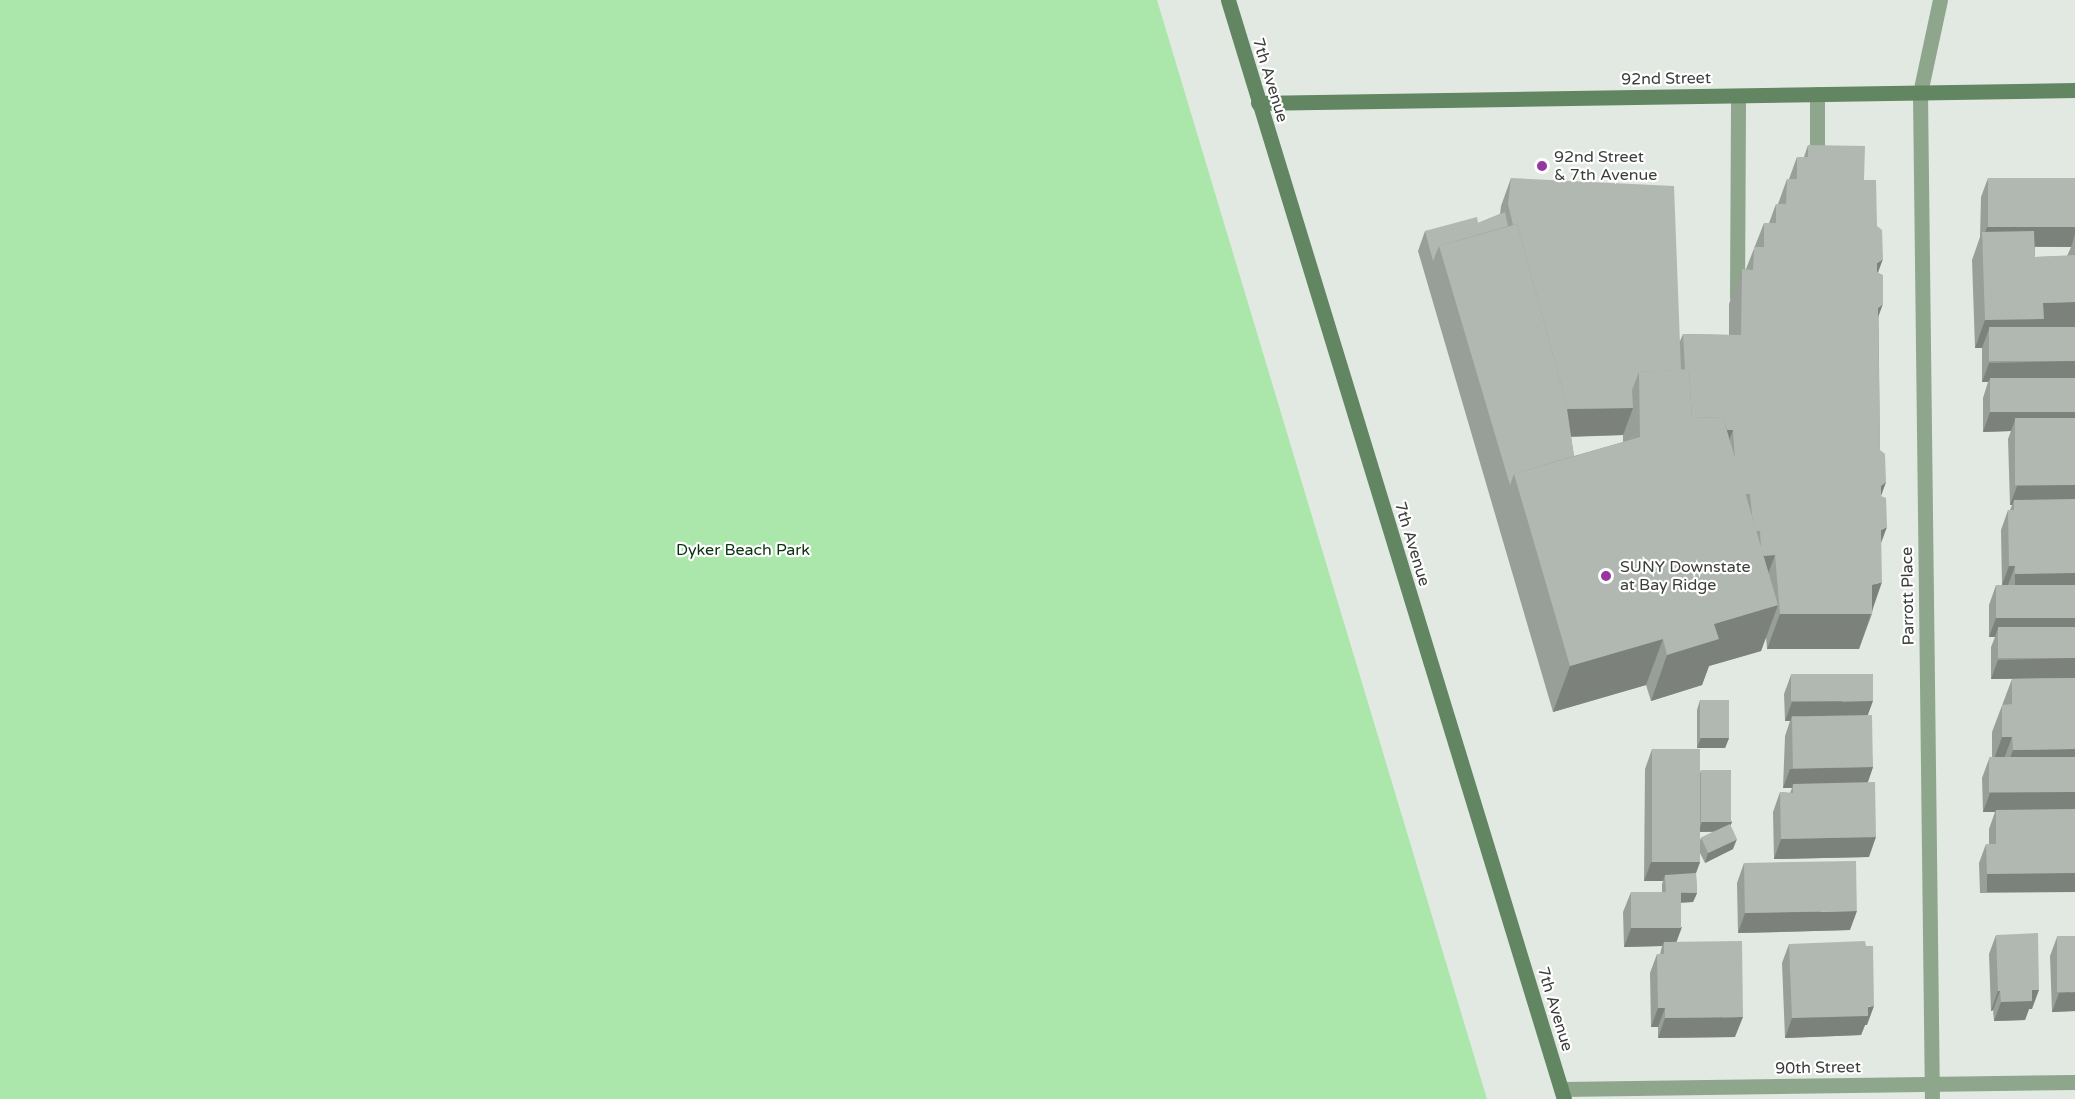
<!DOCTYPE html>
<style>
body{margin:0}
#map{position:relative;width:2075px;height:1099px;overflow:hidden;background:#e2e9e2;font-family:"Varela Round",sans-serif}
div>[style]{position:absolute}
.green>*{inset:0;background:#abe6ab}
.lane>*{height:15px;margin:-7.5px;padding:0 7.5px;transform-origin:7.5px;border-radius:7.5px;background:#8da68c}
.street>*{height:15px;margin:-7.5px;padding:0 7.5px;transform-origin:7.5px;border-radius:7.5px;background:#8da68c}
.secondary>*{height:15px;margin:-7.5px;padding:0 7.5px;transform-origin:7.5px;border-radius:7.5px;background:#618661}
.wall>*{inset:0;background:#989e98}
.shaded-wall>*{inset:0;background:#7c817c;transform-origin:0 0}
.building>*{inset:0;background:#b1b8b1;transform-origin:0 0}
.dots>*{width:16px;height:16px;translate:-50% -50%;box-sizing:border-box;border:3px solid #fff;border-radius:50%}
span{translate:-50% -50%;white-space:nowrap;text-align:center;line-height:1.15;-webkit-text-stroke:4.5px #fff;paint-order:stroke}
.street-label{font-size:16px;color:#3b3e3b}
.poi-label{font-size:16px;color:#3b3e3b}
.left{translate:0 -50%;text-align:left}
.park-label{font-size:16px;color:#09340e}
</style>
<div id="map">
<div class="green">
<div style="clip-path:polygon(0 0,1157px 0,1487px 1099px,0 1099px)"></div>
</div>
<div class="lane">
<div style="left:1920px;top:93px;width:95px;rotate:-77.9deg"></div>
<div style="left:1817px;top:94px;width:69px;rotate:90deg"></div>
<div style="left:1737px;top:297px;width:201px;rotate:-89.7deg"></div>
</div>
<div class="street">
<div style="left:1920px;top:93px;width:1006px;rotate:89.32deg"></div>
<div style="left:1561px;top:1089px;width:514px;rotate:-0.78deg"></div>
</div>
<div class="secondary">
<div style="left:1228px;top:0;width:1149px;rotate:73deg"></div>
<div style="left:1258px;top:103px;width:817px;rotate:-0.91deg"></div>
</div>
<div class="wall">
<div style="clip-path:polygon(evenodd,1808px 145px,1864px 180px,1878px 272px,1880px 450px,1886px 482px,1881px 496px,1881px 541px,1872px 614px,1859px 649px,1767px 649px,1766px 637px,1761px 651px,1709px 666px,1702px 685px,1651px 701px,1646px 685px,1553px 712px,1418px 251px,1425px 231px,1478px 223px,1500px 214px,1501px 206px,1511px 178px,1680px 341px,1683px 334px,1729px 335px,1729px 304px,1742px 269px,1746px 269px,1764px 223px,1769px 223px,1776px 204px,1778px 204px,1787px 179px,1789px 179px,1797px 157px,1804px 157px,1808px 145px,1623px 435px,1623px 442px,1574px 456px,1571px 437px,1623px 435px)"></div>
<div style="clip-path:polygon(evenodd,1988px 178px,2075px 178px,2075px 678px,1991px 679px,1991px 647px,1995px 637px,1989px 637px,1989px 605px,1996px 585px,2002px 585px,2001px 530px,2008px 510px,2010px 510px,2012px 505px,2010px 505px,2008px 439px,2011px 431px,1983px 432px,1983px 398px,1988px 382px,1982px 382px,1982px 348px,1975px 348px,1972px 260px,1980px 237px,1981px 197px,1988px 178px,2035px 247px,2071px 247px,2067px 256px,2035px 257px,2035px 247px)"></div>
<div style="clip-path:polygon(1791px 675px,1868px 715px,1873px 767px,1868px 782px,1869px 857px,1774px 859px,1773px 812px,1780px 792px,1790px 793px,1792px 788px,1783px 788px,1785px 736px,1790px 721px,1785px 721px,1784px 694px)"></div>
<div style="clip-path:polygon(2075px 678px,2075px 892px,1980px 893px,1979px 863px,1986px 844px,1989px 844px,1989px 829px,1995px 812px,1983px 812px,1982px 778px,1989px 759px,1992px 759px,1992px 732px,2012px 679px)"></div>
<div style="clip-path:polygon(1700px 700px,1729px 738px,1725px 748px,1697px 748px,1697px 710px)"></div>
<div style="clip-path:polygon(evenodd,1652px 749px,1700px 773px,1701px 770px,1732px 822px,1730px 825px,1733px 849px,1705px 863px,1700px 853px,1700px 862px,1696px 873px,1697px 893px,1693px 902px,1681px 903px,1676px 942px,1735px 1037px,1658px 1038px,1658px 1027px,1651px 1027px,1650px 973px,1657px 954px,1660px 954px,1662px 946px,1624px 947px,1623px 912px,1631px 892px,1662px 892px,1662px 884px,1663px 881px,1644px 881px,1645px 769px,1652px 749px,1700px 832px,1713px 832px,1701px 838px,1700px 840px,1700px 832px)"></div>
<div style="clip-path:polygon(1744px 863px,1850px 930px,1738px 933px,1737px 883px)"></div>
<div style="clip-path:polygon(1996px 935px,2032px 1009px,2029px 1009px,2025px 1020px,1994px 1021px,1993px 1010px,1991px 1011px,1989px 954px)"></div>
<div style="clip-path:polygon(2057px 937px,2075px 1011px,2052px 1012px,2050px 956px)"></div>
<div style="clip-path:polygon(1789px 944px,1867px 1025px,1865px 1025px,1861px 1035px,1785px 1038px,1782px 963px)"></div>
</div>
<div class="shaded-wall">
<div style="clip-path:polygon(1987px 227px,2075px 227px,2075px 234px,2071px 247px,1983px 246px,1982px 241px)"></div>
<div style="clip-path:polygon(1883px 259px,1870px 294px,1877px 263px)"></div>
<div style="clip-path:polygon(2075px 302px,2075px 330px,1989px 329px,1982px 348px,1975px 348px,1985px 320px,2043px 303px)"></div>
<div style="clip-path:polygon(1883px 304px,1870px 339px,1878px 308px)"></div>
<div style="clip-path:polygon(2075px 361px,2075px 380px,1990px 379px,1988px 382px,1982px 382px,1989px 363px)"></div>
<div style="clip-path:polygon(1633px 408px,1623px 435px,1553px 437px,1563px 409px)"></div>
<div style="clip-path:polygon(1990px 412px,2075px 412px,2075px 431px,2015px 420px,2011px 431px,1983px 432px)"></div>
<div style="clip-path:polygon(1688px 429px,1733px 430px,1720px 465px)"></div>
<div style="clip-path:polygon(1886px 482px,1873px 517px,1881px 486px)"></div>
<div style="clip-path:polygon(2075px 485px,2075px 504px,2014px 500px,2012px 505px,2010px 505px,2017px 486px)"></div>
<div style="clip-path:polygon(1887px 527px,1874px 562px,1881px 530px)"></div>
<div style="clip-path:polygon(1775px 555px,1762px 590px,1762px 556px)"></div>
<div style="clip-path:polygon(2009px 566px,2015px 566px,2008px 585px,2002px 585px)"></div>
<div style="left:2075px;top:573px;width:19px;height:60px;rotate:90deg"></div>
<div style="clip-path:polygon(1882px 582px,1859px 649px,1767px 649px,1780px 614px)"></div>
<div style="clip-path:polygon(1778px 605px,1761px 651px,1709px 666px,1702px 685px,1651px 701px,1667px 655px,1714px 624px)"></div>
<div style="clip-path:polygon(2075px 617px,2075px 636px,1998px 628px,1995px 637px,1989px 637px,1996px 618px)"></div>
<div style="clip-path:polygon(1663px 639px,1646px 685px,1553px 712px,1570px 666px)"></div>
<div style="clip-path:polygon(2075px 658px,2075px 678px,1991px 679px,1998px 660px)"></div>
<div style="clip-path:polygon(1873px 701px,1866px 720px,1792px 716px,1790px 721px,1785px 721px,1792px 702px)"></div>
<div style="clip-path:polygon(2002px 737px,2012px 737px,2002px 764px,1992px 765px)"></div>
<div style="clip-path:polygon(1701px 738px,1729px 738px,1725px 748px,1697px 748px)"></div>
<div style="clip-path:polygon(2075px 749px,2075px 777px,2003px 778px,2013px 750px)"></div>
<div style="clip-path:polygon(1873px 767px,1866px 787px,1793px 784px,1792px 788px,1783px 788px,1790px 769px)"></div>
<div style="clip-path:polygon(2075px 792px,2075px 811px,1996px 810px,1995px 812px,1983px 812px,1990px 793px)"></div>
<div style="clip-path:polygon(1702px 822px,1732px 822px,1728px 831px,1698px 832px)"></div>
<div style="clip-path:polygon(1876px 837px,1869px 857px,1774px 859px,1781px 839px)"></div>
<div style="clip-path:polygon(1737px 839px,1733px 849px,1705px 863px,1708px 853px)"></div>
<div style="clip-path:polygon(1651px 862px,1700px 862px,1693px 881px,1665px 875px,1663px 881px,1644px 881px)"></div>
<div style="left:2075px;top:873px;width:19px;height:88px;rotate:90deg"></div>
<div style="clip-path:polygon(1666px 893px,1697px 893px,1693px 902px,1662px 903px)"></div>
<div style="clip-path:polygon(1857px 911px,1850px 930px,1738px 933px,1745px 913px)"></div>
<div style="clip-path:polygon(1682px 927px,1675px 946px,1664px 942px,1662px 946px,1624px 947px,1631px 928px)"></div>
<div style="clip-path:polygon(2032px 990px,2039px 990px,2032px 1009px,2029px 1009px,2025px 1020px,1994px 1021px,2001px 1002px)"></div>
<div style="clip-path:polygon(1998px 991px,2000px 991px,1993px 1010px,1991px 1011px)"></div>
<div style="clip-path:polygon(2075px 992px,2075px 1011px,2052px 1012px,2059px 993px)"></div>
<div style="clip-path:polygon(1874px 1006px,1867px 1025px,1865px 1025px,1861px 1035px,1785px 1038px,1792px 1018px)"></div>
<div style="clip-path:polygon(1658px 1008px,1665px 1008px,1658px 1027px,1651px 1027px)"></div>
<div style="clip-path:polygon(1743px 1017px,1735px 1037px,1658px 1038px,1665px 1018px)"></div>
</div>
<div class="building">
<div style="clip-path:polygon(1808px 145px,1865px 146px,1864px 180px,1876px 180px,1877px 226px,1882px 230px,1883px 259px,1877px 263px,1877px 272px,1883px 275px,1883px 304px,1878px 308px,1880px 450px,1885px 454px,1886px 482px,1881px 486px,1881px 496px,1886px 498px,1887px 527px,1881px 530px,1882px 582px,1872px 585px,1872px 614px,1780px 614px,1775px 555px,1764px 556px,1761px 549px,1760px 531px,1756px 531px,1752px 515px,1750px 494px,1745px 494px,1735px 460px,1733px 430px,1727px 430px,1723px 417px,1692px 418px,1689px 369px,1685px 369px,1683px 334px,1741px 335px,1742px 269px,1753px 270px,1754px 247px,1764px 247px,1764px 223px,1776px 223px,1776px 204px,1786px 204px,1787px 179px,1797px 179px,1797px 157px,1808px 157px)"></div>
<div style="clip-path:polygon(1511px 178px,1674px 186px,1681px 370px,1639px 372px,1632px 390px,1633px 408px,1567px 409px,1566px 402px,1517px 224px,1513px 225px,1508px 204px)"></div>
<div style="left:1988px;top:178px;width:87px;height:49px"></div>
<div style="clip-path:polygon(1505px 212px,1508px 226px,1439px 246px,1433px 261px,1425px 231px,1477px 217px,1478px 223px)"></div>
<div style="clip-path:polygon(1517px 224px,1566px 402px,1574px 456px,1514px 474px,1510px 485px,1439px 246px)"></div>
<div style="clip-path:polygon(2034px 231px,2035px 257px,2075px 255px,2075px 302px,2043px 303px,2044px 319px,1985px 320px,1982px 232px)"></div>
<div style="left:2075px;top:327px;width:34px;height:86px;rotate:90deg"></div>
<div style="clip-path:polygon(1689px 369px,1692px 418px,1723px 417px,1778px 605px,1714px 624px,1719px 639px,1667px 655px,1663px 639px,1570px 666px,1514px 474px,1640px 437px,1639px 372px)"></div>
<div style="left:2075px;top:378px;width:34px;height:85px;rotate:90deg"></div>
<div style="left:2075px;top:418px;width:67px;height:60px;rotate:90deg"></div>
<div style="clip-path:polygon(2075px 499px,2075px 573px,2015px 574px,2015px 566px,2009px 566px,2008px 510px,2014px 510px,2014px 500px)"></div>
<div style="left:1996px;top:585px;width:79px;height:33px"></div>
<div style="left:2075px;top:627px;width:31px;height:77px;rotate:90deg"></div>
<div style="left:1873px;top:674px;width:27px;height:82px;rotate:90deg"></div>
<div style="clip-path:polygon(2075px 678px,2075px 749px,2013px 750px,2012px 737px,2002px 737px,2002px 705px,2012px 704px,2012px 679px)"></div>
<div style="left:1700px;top:700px;width:29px;height:38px"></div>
<div style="left:1872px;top:715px;width:52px;height:80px;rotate:89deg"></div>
<div style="left:1652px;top:749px;width:48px;height:113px"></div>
<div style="left:2075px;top:757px;width:35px;height:86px;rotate:90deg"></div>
<div style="left:1701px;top:770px;width:30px;height:52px"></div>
<div style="clip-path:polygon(1875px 782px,1876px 837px,1781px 839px,1780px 792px,1793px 793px,1793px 784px)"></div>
<div style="clip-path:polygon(2075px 809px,2075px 873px,1987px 874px,1986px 844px,1996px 844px,1996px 810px)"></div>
<div style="left:1730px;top:824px;width:17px;height:32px;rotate:65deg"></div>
<div style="left:1856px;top:861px;width:50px;height:112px;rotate:89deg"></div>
<div style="clip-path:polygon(1696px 873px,1697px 893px,1666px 892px,1665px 875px)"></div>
<div style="left:1631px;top:892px;width:50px;height:36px"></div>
<div style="clip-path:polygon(2038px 933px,2039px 990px,2032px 990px,2032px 1001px,2001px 1002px,2000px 991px,1998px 991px,1996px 935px)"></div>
<div style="left:2075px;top:936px;width:56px;height:18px;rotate:90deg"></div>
<div style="clip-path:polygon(1742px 941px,1743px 1017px,1665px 1018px,1665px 1008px,1658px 1008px,1657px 954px,1664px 954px,1664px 942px)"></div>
<div style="clip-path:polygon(1865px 941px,1866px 946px,1873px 946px,1874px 1006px,1868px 1006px,1868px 1016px,1792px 1018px,1789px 944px)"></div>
</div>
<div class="dots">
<div style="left:1542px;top:166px;background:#96369e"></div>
<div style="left:1606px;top:576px;background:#96369e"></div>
</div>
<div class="street-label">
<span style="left:1666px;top:79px;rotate:-1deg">92nd Street</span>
<span style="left:1270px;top:80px;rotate:73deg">7th Avenue</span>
<span style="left:1412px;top:544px;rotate:73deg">7th Avenue</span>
<span style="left:1908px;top:596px;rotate:-91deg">Parrott Place</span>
<span style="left:1555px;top:1009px;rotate:73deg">7th Avenue</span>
<span style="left:1818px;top:1068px;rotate:-1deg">90th Street</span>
</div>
<div class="poi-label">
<span class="left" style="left:1554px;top:166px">92nd Street<br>&amp; 7th Avenue</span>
<span class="left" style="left:1620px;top:576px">SUNY Downstate<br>at Bay Ridge</span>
</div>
<div class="park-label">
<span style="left:743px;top:550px">Dyker Beach Park</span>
</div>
</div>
